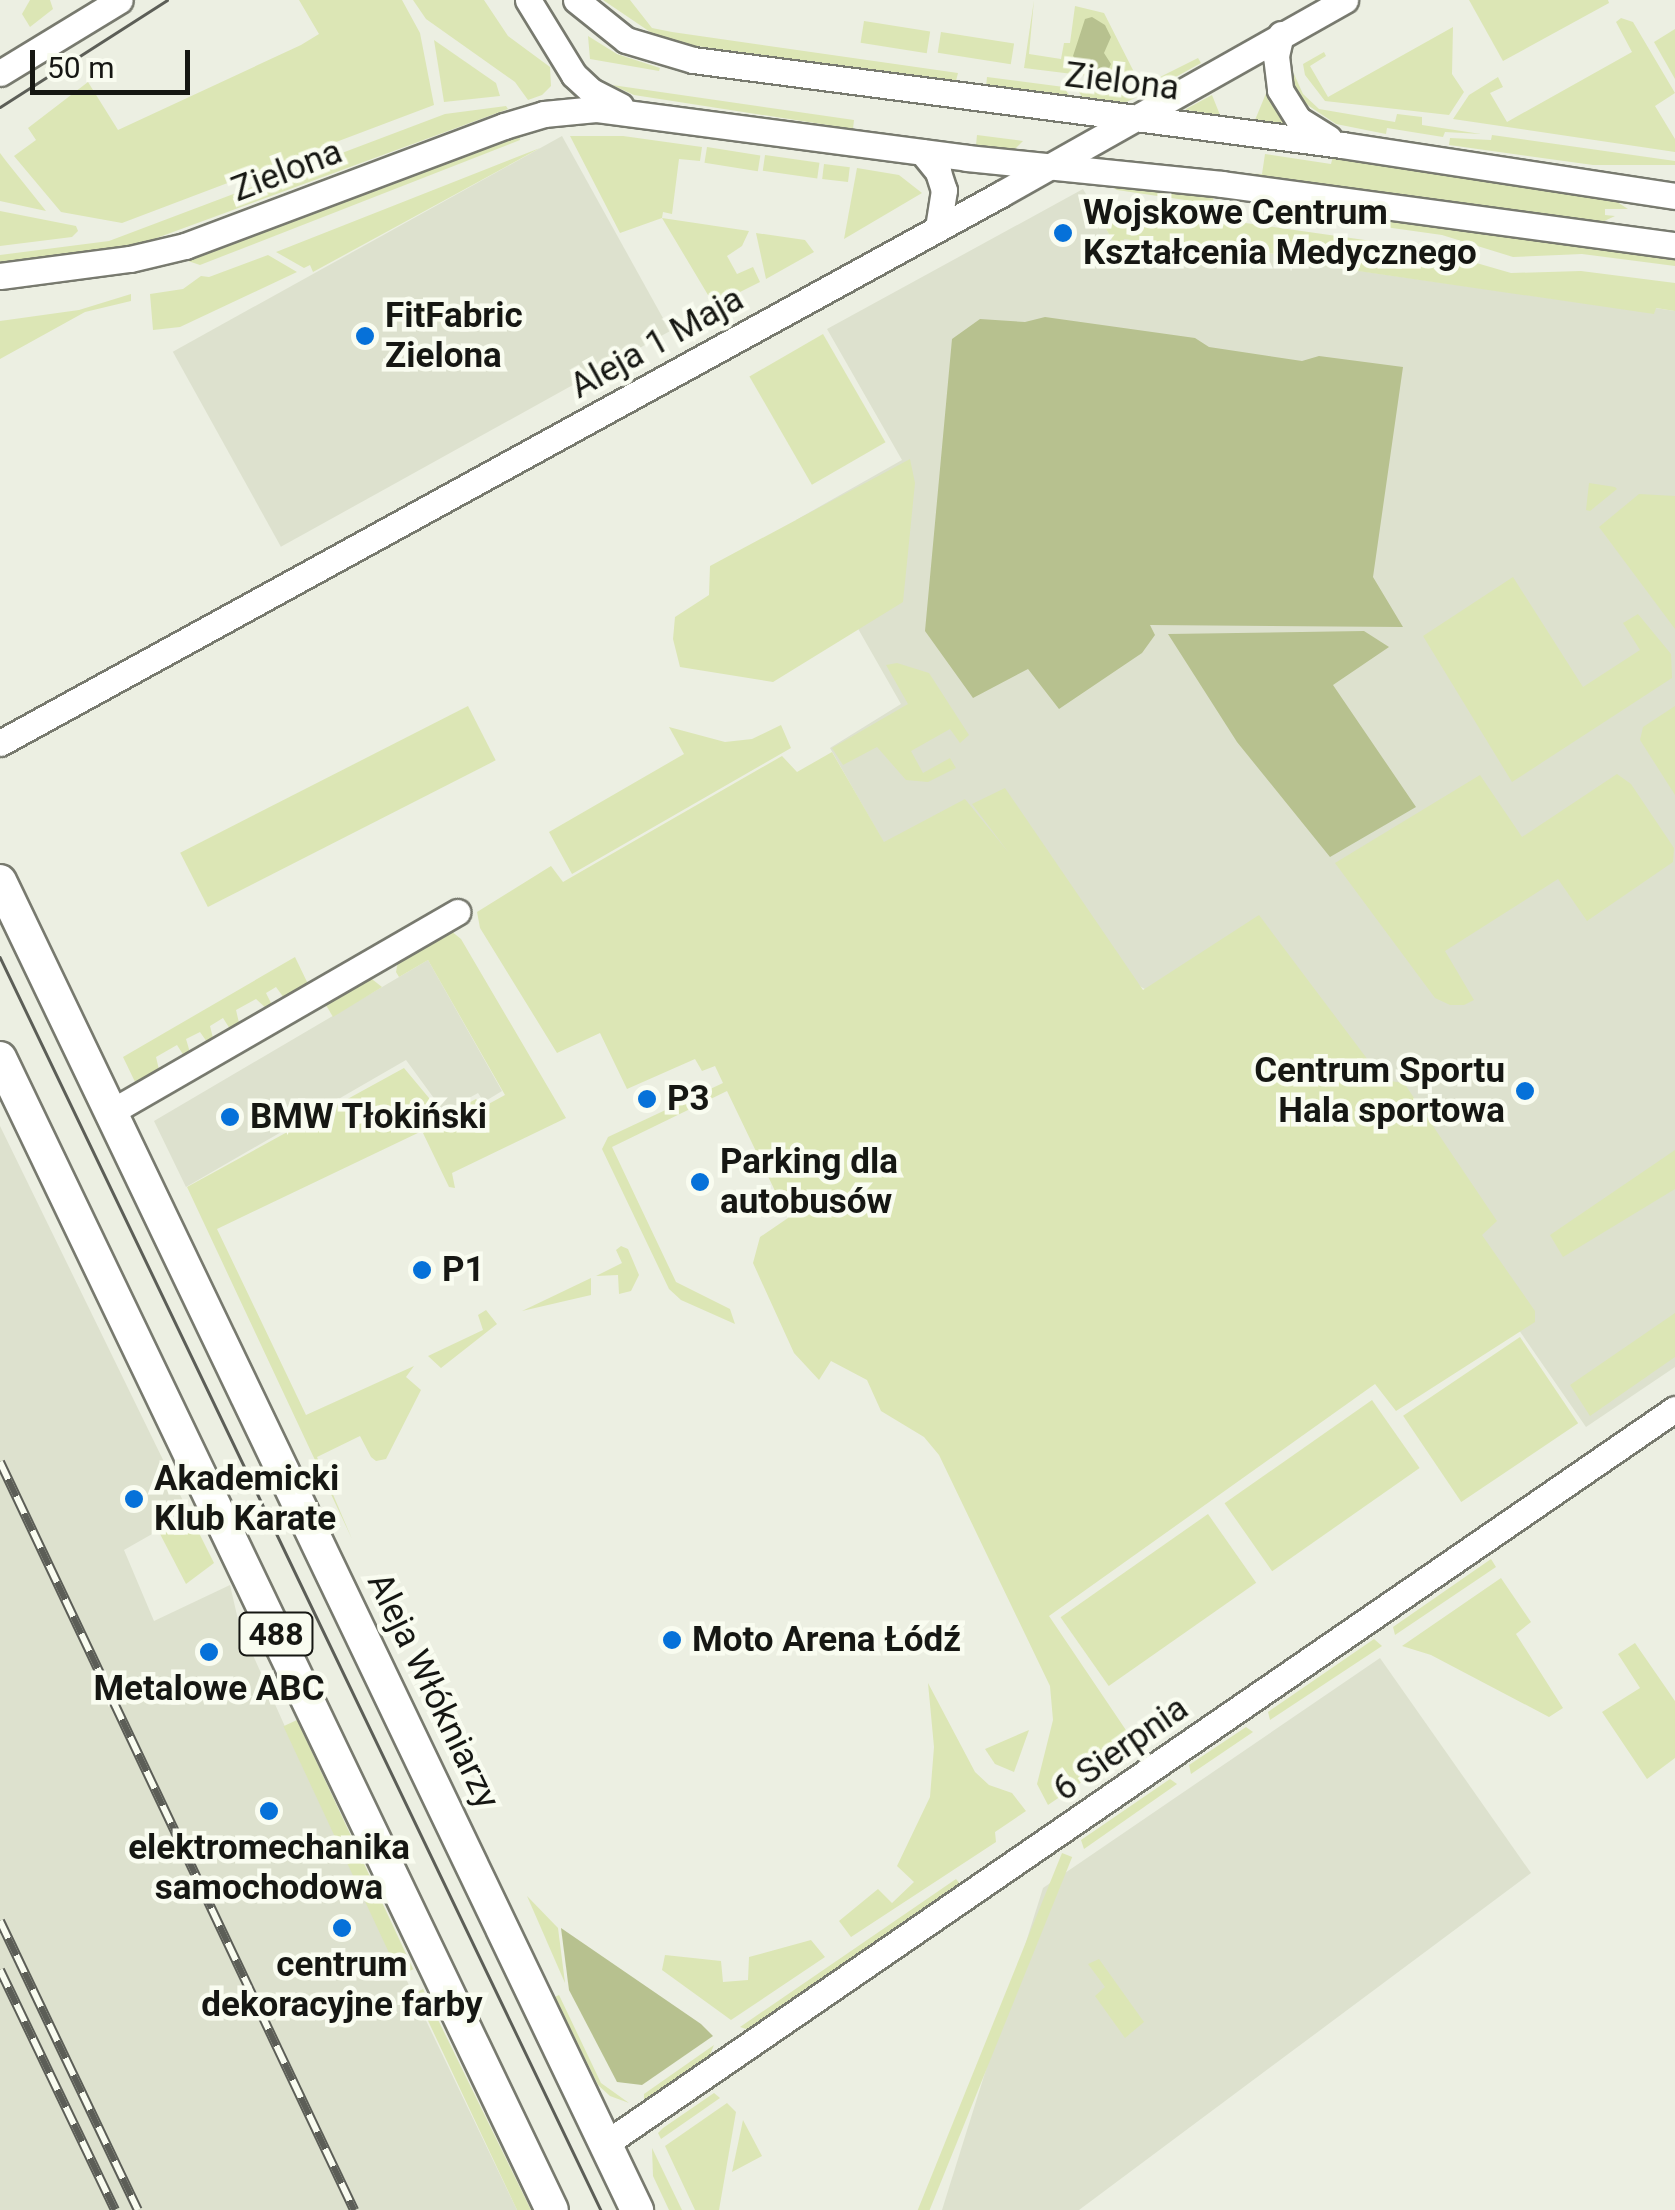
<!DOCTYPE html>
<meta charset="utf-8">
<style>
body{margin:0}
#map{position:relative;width:1675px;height:2210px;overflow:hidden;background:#ecefe2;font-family:Roboto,sans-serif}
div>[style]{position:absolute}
.built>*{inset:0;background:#dde1ce;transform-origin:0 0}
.green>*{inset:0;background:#dce6b5;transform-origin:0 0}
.forest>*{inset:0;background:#b7c18f}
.roads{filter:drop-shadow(2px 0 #787a6f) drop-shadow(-2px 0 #787a6f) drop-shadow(0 2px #787a6f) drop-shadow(0 -2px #787a6f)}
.minor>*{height:25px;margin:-12.5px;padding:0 12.5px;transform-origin:12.5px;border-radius:12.5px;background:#fff}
.major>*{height:32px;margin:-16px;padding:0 16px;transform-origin:16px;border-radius:16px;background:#fff}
.tram>*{height:2.5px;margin:-1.25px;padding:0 1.25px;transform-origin:1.25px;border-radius:1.25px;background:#5c5e57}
.rail>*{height:10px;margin-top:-5px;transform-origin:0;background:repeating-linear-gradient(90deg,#f9fcf0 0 19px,#5c5e57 0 38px);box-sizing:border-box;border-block:2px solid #5c5e57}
.dots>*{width:28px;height:28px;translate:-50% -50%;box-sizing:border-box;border:5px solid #f9fcf0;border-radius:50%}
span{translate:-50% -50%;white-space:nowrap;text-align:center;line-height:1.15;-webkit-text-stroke:9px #f9fcf0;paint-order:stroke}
.shield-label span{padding:2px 8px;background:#f9fcf0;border:2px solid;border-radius:8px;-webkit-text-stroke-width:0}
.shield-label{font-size:32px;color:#161713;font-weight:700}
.street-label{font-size:35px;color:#161713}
.poi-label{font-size:35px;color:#161713;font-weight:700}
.left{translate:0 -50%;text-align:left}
.right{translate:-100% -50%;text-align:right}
.scale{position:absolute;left:30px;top:50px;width:160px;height:45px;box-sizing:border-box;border:5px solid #161713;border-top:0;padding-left:12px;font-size:30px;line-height:35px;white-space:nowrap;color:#161713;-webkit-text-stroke:8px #f9fcf0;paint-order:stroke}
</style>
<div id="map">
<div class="built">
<div style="left:562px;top:136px;width:223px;height:445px;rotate:61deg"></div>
<div style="clip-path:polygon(1083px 189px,1120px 253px,1123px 239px,1253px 257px,1254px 251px,1304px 258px,1304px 263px,1654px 313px,1655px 308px,1675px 311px,1675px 1367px,1586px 1427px,1370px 1115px,884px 843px,830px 748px,901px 704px,796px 520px,902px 460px,827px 329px)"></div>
<div style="clip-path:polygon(428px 960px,502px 1091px,484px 1102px,478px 1093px,444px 1112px,406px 1060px,186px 1187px,154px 1121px)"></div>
<div style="clip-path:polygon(0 1126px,189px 1513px,124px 1550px,154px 1621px,230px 1585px,239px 1624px,287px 1731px,517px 2210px,0 2210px)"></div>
<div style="clip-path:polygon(1380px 1658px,1531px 1873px,1079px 2210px,942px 2210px,1043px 1888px)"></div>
</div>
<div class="green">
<div style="clip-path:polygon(30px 0,50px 0,53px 9px,30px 27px,22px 14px)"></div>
<div style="clip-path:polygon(299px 0,402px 0,420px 33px,434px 105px,122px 223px,61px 212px,14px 156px,36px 140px,28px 128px,88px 82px,118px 130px,301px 45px,319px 34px)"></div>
<div style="clip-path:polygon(413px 0,484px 0,508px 36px,550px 67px,551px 86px,542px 95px,528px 100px,515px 82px,426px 19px)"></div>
<div style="clip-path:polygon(603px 0,630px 0,652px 28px,672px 32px,958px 73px,956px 81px,696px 46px,659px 38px)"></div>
<div style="clip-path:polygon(1034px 0,1029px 54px,1061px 59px,1064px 43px,1070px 43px,1075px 6px,1104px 13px,1134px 72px,1105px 78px,1024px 68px)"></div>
<div style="clip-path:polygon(1469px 0,1608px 0,1609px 3px,1503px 61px)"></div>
<div style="clip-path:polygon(1621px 18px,1633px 22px,1675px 93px,1655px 106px,1675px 139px,1675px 152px,1453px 119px,1469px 95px,1498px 77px,1503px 87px,1490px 93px,1507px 122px,1632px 52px,1616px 22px)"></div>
<div style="left:864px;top:21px;width:67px;height:22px;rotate:9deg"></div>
<div style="clip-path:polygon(1453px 27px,1452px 74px,1464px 92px,1449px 115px,1325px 101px,1305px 75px,1303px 64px,1324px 52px,1326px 56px,1310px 66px,1328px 97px)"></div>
<div style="clip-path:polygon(1675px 29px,1675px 79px,1654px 42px)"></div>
<div style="left:941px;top:32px;width:74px;height:21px;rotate:9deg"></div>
<div style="clip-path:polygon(588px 36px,617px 54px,660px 68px,659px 71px,590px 59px)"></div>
<div style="clip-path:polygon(434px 40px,496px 83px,500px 96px,444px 102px)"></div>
<div style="clip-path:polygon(1198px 58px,1201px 63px,1152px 90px,1142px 86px)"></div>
<div style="clip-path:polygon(1294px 74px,1303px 94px,1319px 109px,1395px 122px,1397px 114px,1422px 117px,1422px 125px,1481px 134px,1445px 132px,1443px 137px,1387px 128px,1386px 134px,1336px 124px,1306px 104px,1294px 85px)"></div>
<div style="clip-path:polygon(987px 77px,1064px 87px,1072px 100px,986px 87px)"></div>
<div style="clip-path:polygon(612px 85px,854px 120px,853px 129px,634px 95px)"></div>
<div style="clip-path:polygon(1077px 89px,1126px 92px,1140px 96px,1119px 105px,1084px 100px)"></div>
<div style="clip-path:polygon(1267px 91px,1274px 107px,1288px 125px,1255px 120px)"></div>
<div style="clip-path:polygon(1212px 95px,1220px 115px,1186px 110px,1186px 109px)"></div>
<div style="clip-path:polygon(506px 106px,508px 109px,135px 246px,0 263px,0 255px,109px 241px,445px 114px)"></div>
<div style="clip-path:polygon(519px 134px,520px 140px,200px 265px,185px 260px)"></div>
<div style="clip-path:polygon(977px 135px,1023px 141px,1013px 151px,976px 145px)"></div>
<div style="clip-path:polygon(1492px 135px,1675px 161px,1675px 165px,1593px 165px,1449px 145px,1450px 138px,1491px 140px)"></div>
<div style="clip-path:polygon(570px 136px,623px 136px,702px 147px,700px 161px,679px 159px,672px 214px,663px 212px,662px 218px,749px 231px,742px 246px,727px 256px,737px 274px,753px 267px,760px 282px,714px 305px,662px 218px,620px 233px)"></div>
<div style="left:707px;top:147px;width:54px;height:16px;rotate:9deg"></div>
<div style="clip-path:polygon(540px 148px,313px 272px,310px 265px,304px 268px,276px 252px)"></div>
<div style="clip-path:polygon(0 153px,6px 161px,46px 211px,0 201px)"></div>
<div style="clip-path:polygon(1265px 154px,1331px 164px,1333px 156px,1611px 198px,1628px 209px,1605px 209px,1605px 215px,1615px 216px,1600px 223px,1231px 173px,1262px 174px)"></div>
<div style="left:765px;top:155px;width:55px;height:16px;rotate:8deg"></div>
<div style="left:824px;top:164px;width:26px;height:15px;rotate:7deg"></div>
<div style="clip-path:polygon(857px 168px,899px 175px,922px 193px,844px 239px)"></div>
<div style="clip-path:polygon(1107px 184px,1214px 197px,1212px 204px,1117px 190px)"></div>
<div style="clip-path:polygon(1090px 201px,1428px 249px,1511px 273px,1581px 271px,1675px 283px,1675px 311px,1656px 308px,1654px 314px,1303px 263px,1303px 258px,1255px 251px,1254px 257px,1124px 239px,1121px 255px)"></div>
<div style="clip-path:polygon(0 211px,76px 226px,78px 231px,72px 237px,0 246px)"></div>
<div style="clip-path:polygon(1329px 212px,1675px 258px,1675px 266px,1582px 254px,1513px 257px,1442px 235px,1328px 219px)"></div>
<div style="clip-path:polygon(756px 233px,805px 240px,814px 252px,766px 279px)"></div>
<div style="clip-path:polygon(268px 255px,297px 272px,180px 327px,153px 330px,150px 294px,183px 289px,201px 276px,209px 277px)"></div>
<div style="clip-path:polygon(131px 294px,131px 301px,85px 312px,0 359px,0 321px,79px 310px)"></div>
<div style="left:823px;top:334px;width:125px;height:85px;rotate:60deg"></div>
<div style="clip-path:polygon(910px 459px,915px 483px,903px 602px,773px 682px,680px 667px,673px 639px,675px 617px,709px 595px,710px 566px)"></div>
<div style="clip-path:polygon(1589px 483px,1615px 487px,1617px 489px,1590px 511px,1586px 510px)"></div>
<div style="clip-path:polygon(1639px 494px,1675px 496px,1675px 629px,1599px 527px)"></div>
<div style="clip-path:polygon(1513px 577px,1583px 687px,1640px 650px,1623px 623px,1638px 614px,1671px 654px,1672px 678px,1512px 782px,1423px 636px)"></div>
<div style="clip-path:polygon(897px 663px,929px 673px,969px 735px,960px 743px,950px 729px,911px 751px,923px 773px,950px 758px,956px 768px,928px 782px,906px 780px,877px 747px,843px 765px,832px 748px,908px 704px,886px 665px)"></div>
<div style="left:468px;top:706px;width:61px;height:323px;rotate:63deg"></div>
<div style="clip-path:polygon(1675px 706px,1675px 795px,1640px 740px,1643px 727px)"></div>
<div style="clip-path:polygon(781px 725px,791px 748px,572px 874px,549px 832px,684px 754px,669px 727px,725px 742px,752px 739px)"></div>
<div style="clip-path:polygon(832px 752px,884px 842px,965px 799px,1009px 853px,972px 804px,1005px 788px,1143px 990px,1259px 915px,1383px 1080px,1404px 1083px,1497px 1221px,1482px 1235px,1535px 1311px,1535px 1322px,1396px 1411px,1375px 1384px,1049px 1616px,1136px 1745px,1048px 1805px,1037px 1784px,1053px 1720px,1050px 1686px,939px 1455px,924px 1437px,881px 1411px,867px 1380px,831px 1361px,819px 1380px,794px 1353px,753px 1263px,760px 1237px,788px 1218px,727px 1091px,612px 1147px,676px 1282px,730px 1309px,735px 1324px,681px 1300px,669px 1289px,602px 1149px,608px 1137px,723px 1083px,715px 1066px,702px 1071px,695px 1059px,627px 1089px,600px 1033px,557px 1053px,480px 928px,477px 912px,551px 866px,563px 882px,782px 756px,797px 772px)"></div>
<div style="clip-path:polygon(1617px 774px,1631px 784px,1674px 848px,1673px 862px,1587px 921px,1558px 879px,1445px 951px,1474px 1000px,1464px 1005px,1450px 1005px,1435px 998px,1335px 863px,1480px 775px,1522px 837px)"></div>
<div style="clip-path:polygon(450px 930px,461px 939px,566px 1118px,452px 1173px,455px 1188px,449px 1187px,422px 1131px,217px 1229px,306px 1415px,414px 1366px,406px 1377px,421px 1390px,386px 1459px,376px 1461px,371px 1457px,360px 1436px,317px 1457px,352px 1539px,187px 1187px,404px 1068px,444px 1116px,476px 1099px,483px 1107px,505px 1095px,428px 960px,399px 977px,396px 972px,399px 956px)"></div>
<div style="clip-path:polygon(295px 957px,309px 986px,284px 998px,276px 987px,266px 993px,271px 1003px,268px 1010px,256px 999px,236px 1010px,240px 1027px,230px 1029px,223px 1018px,210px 1026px,214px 1042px,207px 1042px,200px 1032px,186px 1039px,191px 1056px,184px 1056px,177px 1045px,156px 1057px,160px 1074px,137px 1086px,123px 1057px)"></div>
<div style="clip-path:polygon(368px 976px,382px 987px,333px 1017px,323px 1000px)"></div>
<div style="clip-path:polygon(1675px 1150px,1675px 1189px,1563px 1257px,1550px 1235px)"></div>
<div style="clip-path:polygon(621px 1246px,628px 1249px,639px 1275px,631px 1291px,619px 1294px,618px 1275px,596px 1276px,622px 1263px,616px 1250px)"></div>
<div style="clip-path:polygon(591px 1278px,591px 1295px,522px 1311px)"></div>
<div style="clip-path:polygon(486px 1310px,497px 1324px,441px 1368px,428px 1356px,483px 1330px,478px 1315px)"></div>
<div style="clip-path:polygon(1675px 1313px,1675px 1357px,1590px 1416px,1570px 1385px)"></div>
<div style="left:1520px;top:1337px;width:104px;height:141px;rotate:56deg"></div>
<div style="left:1372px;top:1400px;width:83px;height:180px;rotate:55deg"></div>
<div style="clip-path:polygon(189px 1513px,214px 1563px,186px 1584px,159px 1532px)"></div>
<div style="left:1208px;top:1514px;width:84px;height:180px;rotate:55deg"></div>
<div style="clip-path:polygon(1491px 1559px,1496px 1567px,1395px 1635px,1393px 1627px)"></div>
<div style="clip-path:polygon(1501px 1578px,1531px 1622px,1516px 1634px,1563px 1708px,1549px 1717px,1431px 1655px,1402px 1646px)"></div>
<div style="clip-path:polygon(1374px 1639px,1382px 1646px,1270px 1720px,1268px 1712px)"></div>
<div style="clip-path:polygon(1635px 1643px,1675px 1701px,1675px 1758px,1647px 1779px,1602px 1712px,1640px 1688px,1618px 1654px)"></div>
<div style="clip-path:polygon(928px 1683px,975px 1772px,989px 1785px,1012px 1793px,1026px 1811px,995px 1832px,996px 1842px,851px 1937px,839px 1921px,878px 1889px,892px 1903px,914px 1882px,897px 1866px,930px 1797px,934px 1747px)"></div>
<div style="left:297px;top:1720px;width:275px;height:15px;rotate:65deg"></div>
<div style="clip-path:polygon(1246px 1727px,1253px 1732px,1191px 1774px,1189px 1765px)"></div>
<div style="clip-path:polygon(1029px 1730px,1014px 1772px,995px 1764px,985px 1749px)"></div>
<div style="clip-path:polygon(1170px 1779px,1177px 1784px,1084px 1849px,1081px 1840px)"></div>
<div style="left:1062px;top:1853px;width:11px;height:393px;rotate:22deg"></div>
<div style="clip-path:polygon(956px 1879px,960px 1884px,749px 2030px,740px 2027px)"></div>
<div style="clip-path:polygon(527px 1896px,558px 1928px,565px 1983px)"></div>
<div style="clip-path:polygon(811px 1940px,825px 1957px,731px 2020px,662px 1970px,665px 1955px,721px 1961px,723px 1982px,748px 1980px,749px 1957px)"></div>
<div style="clip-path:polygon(1099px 1959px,1144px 2022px,1125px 2038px,1095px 1996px,1105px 1987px,1088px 1964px)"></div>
<div style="clip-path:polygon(423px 1989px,531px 2210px,517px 2210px,415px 1993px)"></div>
<div style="clip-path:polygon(559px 1995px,601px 2083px,629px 2103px,610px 2096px,598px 2085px,555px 1997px)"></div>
<div style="clip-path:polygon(714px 2045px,709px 2057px,644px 2101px,644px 2094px)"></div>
<div style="clip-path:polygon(714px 2093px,720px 2098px,661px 2139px,658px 2133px,663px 2128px)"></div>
<div style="clip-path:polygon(727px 2103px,736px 2112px,719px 2210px,695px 2210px,665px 2146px)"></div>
<div style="clip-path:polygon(743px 2120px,762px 2156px,732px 2172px)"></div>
<div style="clip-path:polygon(652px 2148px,682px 2210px,669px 2210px,653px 2176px)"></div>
</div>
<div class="forest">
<div style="clip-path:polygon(1092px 17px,1105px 25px,1111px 37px,1104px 53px,1111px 64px,1107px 73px,1080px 66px,1073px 56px,1085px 19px)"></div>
<div style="clip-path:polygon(1045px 317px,1195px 338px,1209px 347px,1302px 361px,1319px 356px,1403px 367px,1373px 577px,1403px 627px,1150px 625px,1155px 635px,1142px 653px,1059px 709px,1028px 669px,973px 698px,925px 631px,952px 339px,980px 319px,1025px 322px)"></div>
<div style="clip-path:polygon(1364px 631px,1389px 647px,1333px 685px,1416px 807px,1330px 857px,1237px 742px,1168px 634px)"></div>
<div style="clip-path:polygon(561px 1928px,701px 2024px,713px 2036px,642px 2085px,617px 2082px,569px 1990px)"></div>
</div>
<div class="roads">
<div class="minor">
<div style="left:528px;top:0;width:88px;rotate:58.5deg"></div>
<div style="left:574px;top:75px;width:23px;rotate:43deg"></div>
<div style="left:591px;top:91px;width:33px;rotate:27deg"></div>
<div style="left:576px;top:0;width:64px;rotate:38.7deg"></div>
<div style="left:626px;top:40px;width:70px;rotate:16.6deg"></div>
<div style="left:693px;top:60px;width:655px;rotate:7.46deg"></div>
<div style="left:1342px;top:145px;width:337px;rotate:8.7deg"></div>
<div style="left:1281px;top:34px;width:23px;rotate:103deg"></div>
<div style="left:1276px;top:56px;width:34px;rotate:83deg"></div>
<div style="left:1280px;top:90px;width:34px;rotate:58deg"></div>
<div style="left:1298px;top:119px;width:36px;rotate:32deg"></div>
<div style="left:0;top:73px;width:140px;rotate:-31.3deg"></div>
<div style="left:922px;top:152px;width:26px;rotate:51deg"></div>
<div style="left:938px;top:172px;width:19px;rotate:72deg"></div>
<div style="left:944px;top:190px;width:37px;rotate:99deg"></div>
<div style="left:0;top:276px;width:131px;rotate:-7.5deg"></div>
<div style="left:130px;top:259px;width:57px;rotate:-13.3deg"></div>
<div style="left:185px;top:246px;width:341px;rotate:-20.6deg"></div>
<div style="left:504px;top:126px;width:42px;rotate:-16.7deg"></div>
<div style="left:544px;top:114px;width:52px;rotate:-5.5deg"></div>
<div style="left:596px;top:109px;width:374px;rotate:7.5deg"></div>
<div style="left:967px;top:158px;width:256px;rotate:5.8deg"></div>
<div style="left:1222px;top:184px;width:457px;rotate:7.7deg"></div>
<div style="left:0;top:743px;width:1142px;rotate:-28.74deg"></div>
<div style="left:1001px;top:194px;width:395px;rotate:-29.4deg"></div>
<div style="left:111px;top:1112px;width:400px;rotate:-30deg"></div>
<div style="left:605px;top:2144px;width:1298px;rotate:-34.49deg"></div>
</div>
<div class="major">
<div style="left:0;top:881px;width:1474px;rotate:64.39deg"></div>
<div style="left:0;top:1058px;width:1277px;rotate:64.4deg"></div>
</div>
</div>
<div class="tram">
<div style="left:0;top:107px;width:198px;rotate:-32.6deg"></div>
<div style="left:0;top:957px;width:1390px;rotate:64.38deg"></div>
</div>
<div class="rail">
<div style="left:0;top:1462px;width:828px;rotate:64.67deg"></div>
<div style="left:0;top:1921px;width:320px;rotate:64.5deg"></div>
<div style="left:0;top:1970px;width:266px;rotate:64.4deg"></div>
</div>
<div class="dots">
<div style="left:1063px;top:233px;background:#0671d9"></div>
<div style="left:365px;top:336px;background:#0671d9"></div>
<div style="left:1525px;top:1091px;background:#0671d9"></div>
<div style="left:647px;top:1099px;background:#0671d9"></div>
<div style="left:230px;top:1117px;background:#0671d9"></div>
<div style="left:700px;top:1182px;background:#0671d9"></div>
<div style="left:422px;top:1270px;background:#0671d9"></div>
<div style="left:134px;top:1499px;background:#0671d9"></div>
<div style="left:672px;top:1640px;background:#0671d9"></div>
<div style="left:209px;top:1652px;background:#0671d9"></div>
<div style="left:269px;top:1811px;background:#0671d9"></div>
<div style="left:342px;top:1928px;background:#0671d9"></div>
</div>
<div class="shield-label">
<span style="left:276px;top:1634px">488</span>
</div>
<div class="street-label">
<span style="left:1122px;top:82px;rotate:7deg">Zielona</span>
<span style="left:287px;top:171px;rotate:-21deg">Zielona</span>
<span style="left:657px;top:343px;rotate:-29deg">Aleja 1 Maja</span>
<span style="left:433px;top:1691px;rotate:64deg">Aleja Włókniarzy</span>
<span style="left:1121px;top:1749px;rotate:-35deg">6 Sierpnia</span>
</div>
<div class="poi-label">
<span class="left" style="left:1083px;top:233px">Wojskowe Centrum<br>Kształcenia Medycznego</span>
<span class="left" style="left:385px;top:336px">FitFabric<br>Zielona</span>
<span class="right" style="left:1505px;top:1091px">Centrum Sportu<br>Hala sportowa</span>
<span class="left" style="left:667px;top:1099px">P3</span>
<span class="left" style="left:250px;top:1117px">BMW Tłokiński</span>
<span class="left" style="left:720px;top:1182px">Parking dla<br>autobusów</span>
<span class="left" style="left:442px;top:1270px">P1</span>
<span class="left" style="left:154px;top:1499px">Akademicki<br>Klub Karate</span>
<span class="left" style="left:692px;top:1640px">Moto Arena Łódź</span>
<span style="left:209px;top:1689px">Metalowe ABC</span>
<span style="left:269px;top:1868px">elektromechanika<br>samochodowa</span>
<span style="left:342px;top:1985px">centrum<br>dekoracyjne farby</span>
</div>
<div class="scale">50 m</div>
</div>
